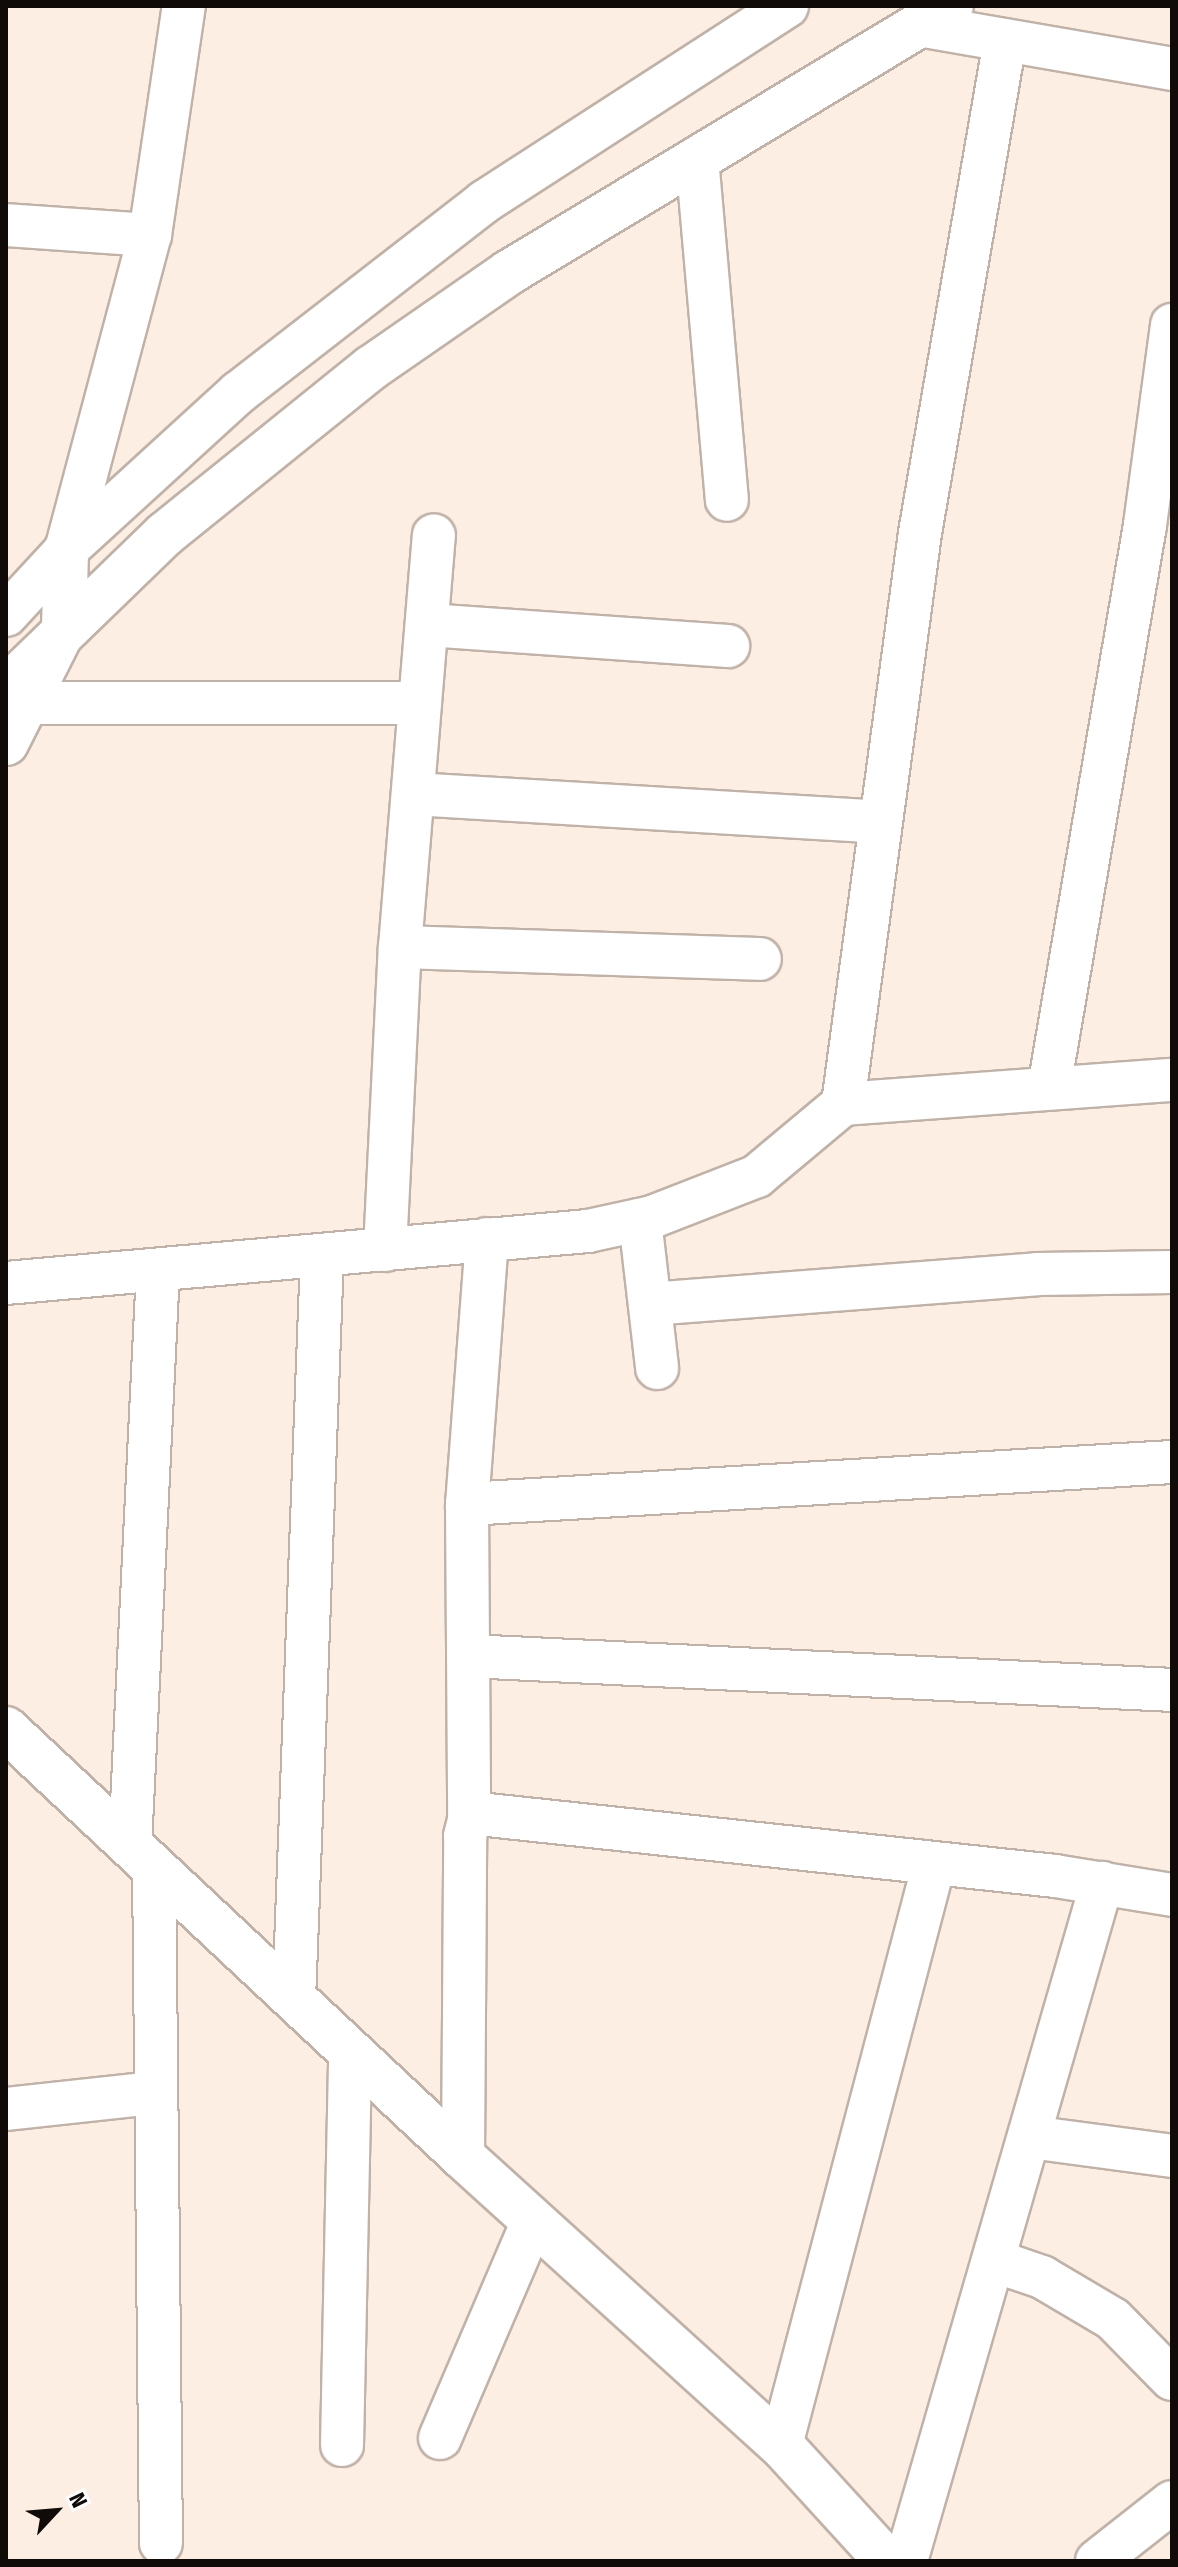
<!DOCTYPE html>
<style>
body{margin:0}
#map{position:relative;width:1178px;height:2567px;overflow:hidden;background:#fdeee3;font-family:"Fira Sans Condensed",sans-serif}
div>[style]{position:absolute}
.roads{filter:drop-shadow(2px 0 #c0b2a8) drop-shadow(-2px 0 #c0b2a8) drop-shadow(0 2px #c0b2a8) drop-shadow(0 -2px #c0b2a8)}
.street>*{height:42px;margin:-21px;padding:0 21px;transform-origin:21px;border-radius:21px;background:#fff}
.secondary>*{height:44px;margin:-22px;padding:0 22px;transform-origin:22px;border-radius:22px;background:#fff}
span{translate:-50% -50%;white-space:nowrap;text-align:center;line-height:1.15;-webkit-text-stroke:6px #fefefe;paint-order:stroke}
.frame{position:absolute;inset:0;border:8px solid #100b08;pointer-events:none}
.north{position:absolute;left:16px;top:2471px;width:80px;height:80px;-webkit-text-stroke:6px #fefefe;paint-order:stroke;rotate:64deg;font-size:22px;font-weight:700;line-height:32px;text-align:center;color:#100b08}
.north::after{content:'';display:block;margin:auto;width:28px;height:36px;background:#100b08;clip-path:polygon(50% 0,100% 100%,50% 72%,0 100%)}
</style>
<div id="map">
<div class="roads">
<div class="street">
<div style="left:918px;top:25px;width:258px;rotate:9.8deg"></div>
<div style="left:697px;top:158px;width:343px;rotate:85deg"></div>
<div style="left:6px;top:225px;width:144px;rotate:4deg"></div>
<div style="left:66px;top:550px;width:326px;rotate:-75.1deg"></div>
<div style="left:150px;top:235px;width:232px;rotate:-81.6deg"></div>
<div style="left:6px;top:615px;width:88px;rotate:-47.3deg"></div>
<div style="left:66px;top:550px;width:233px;rotate:-42.4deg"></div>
<div style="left:238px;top:393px;width:311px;rotate:-37.8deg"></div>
<div style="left:484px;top:202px;width:361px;rotate:-32.9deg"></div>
<div style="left:427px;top:625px;width:302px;rotate:4deg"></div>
<div style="left:26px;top:703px;width:394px"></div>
<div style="left:413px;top:794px;width:468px;rotate:3.4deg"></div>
<div style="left:400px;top:947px;width:360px;rotate:1.9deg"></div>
<div style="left:1049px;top:1088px;width:571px;rotate:-80.32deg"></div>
<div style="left:1145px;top:525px;width:202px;rotate:-82.3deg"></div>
<div style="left:843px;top:1104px;width:576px;rotate:-82.32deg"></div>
<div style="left:920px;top:533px;width:498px;rotate:-80.2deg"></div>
<div style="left:640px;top:1220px;width:149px;rotate:83.4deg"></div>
<div style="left:487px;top:1239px;width:266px;rotate:94.3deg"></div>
<div style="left:467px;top:1504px;width:706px;rotate:-3.41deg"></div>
<div style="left:385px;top:1250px;width:303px;rotate:-87.2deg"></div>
<div style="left:400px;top:947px;width:413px;rotate:-85.3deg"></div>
<div style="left:6px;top:1283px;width:584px;rotate:-5.11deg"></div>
<div style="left:588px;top:1231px;width:66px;rotate:-12.3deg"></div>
<div style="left:652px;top:1217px;width:113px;rotate:-21.3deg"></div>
<div style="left:757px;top:1176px;width:112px;rotate:-39.9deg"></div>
<div style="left:843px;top:1104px;width:330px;rotate:-4.2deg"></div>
<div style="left:650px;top:1304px;width:388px;rotate:-4.4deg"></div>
<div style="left:1037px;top:1274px;width:135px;rotate:-0.8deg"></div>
<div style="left:467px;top:1504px;width:316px;rotate:89.6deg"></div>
<div style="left:468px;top:1656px;width:705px;rotate:2.76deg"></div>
<div style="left:130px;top:1845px;width:575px;rotate:-87.21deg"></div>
<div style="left:154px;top:1867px;width:676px;rotate:89.41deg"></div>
<div style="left:294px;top:1999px;width:742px;rotate:-87.84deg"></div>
<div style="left:6px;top:2109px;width:149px;rotate:-6.2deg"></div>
<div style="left:1030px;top:2137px;width:143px;rotate:7.6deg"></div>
<div style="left:463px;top:2157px;width:321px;rotate:-89.6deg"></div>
<div style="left:465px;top:1836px;width:16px;rotate:-76deg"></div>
<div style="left:469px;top:1820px;width:12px;rotate:-31deg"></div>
<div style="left:479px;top:1814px;width:579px;rotate:6.14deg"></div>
<div style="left:1055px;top:1876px;width:119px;rotate:9.2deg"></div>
<div style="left:995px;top:2261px;width:50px;rotate:18.8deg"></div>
<div style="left:1042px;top:2277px;width:82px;rotate:30.6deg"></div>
<div style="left:1113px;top:2319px;width:84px;rotate:45.5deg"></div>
<div style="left:440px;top:2438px;width:236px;rotate:-66.8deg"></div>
<div style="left:342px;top:2445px;width:393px;rotate:-88.8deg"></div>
<div style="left:781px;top:2445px;width:601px;rotate:-75.25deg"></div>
<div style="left:906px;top:2561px;width:706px;rotate:-73.88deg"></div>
<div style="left:1097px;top:2561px;width:95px;rotate:-38.2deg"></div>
</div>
<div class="secondary">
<div style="left:6px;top:688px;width:221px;rotate:-44.1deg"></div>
<div style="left:165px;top:534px;width:265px;rotate:-38.9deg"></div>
<div style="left:371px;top:368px;width:167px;rotate:-34.7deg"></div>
<div style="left:508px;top:273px;width:517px;rotate:-31.08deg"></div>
<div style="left:6px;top:743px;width:129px;rotate:-63.2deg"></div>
<div style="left:64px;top:628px;width:78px;rotate:-88.5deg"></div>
<div style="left:6px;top:1729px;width:626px;rotate:43.12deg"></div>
<div style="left:463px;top:2157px;width:429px;rotate:42.2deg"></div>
<div style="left:781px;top:2445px;width:157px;rotate:47.6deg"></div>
</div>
</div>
<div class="frame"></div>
<div class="north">N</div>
</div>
